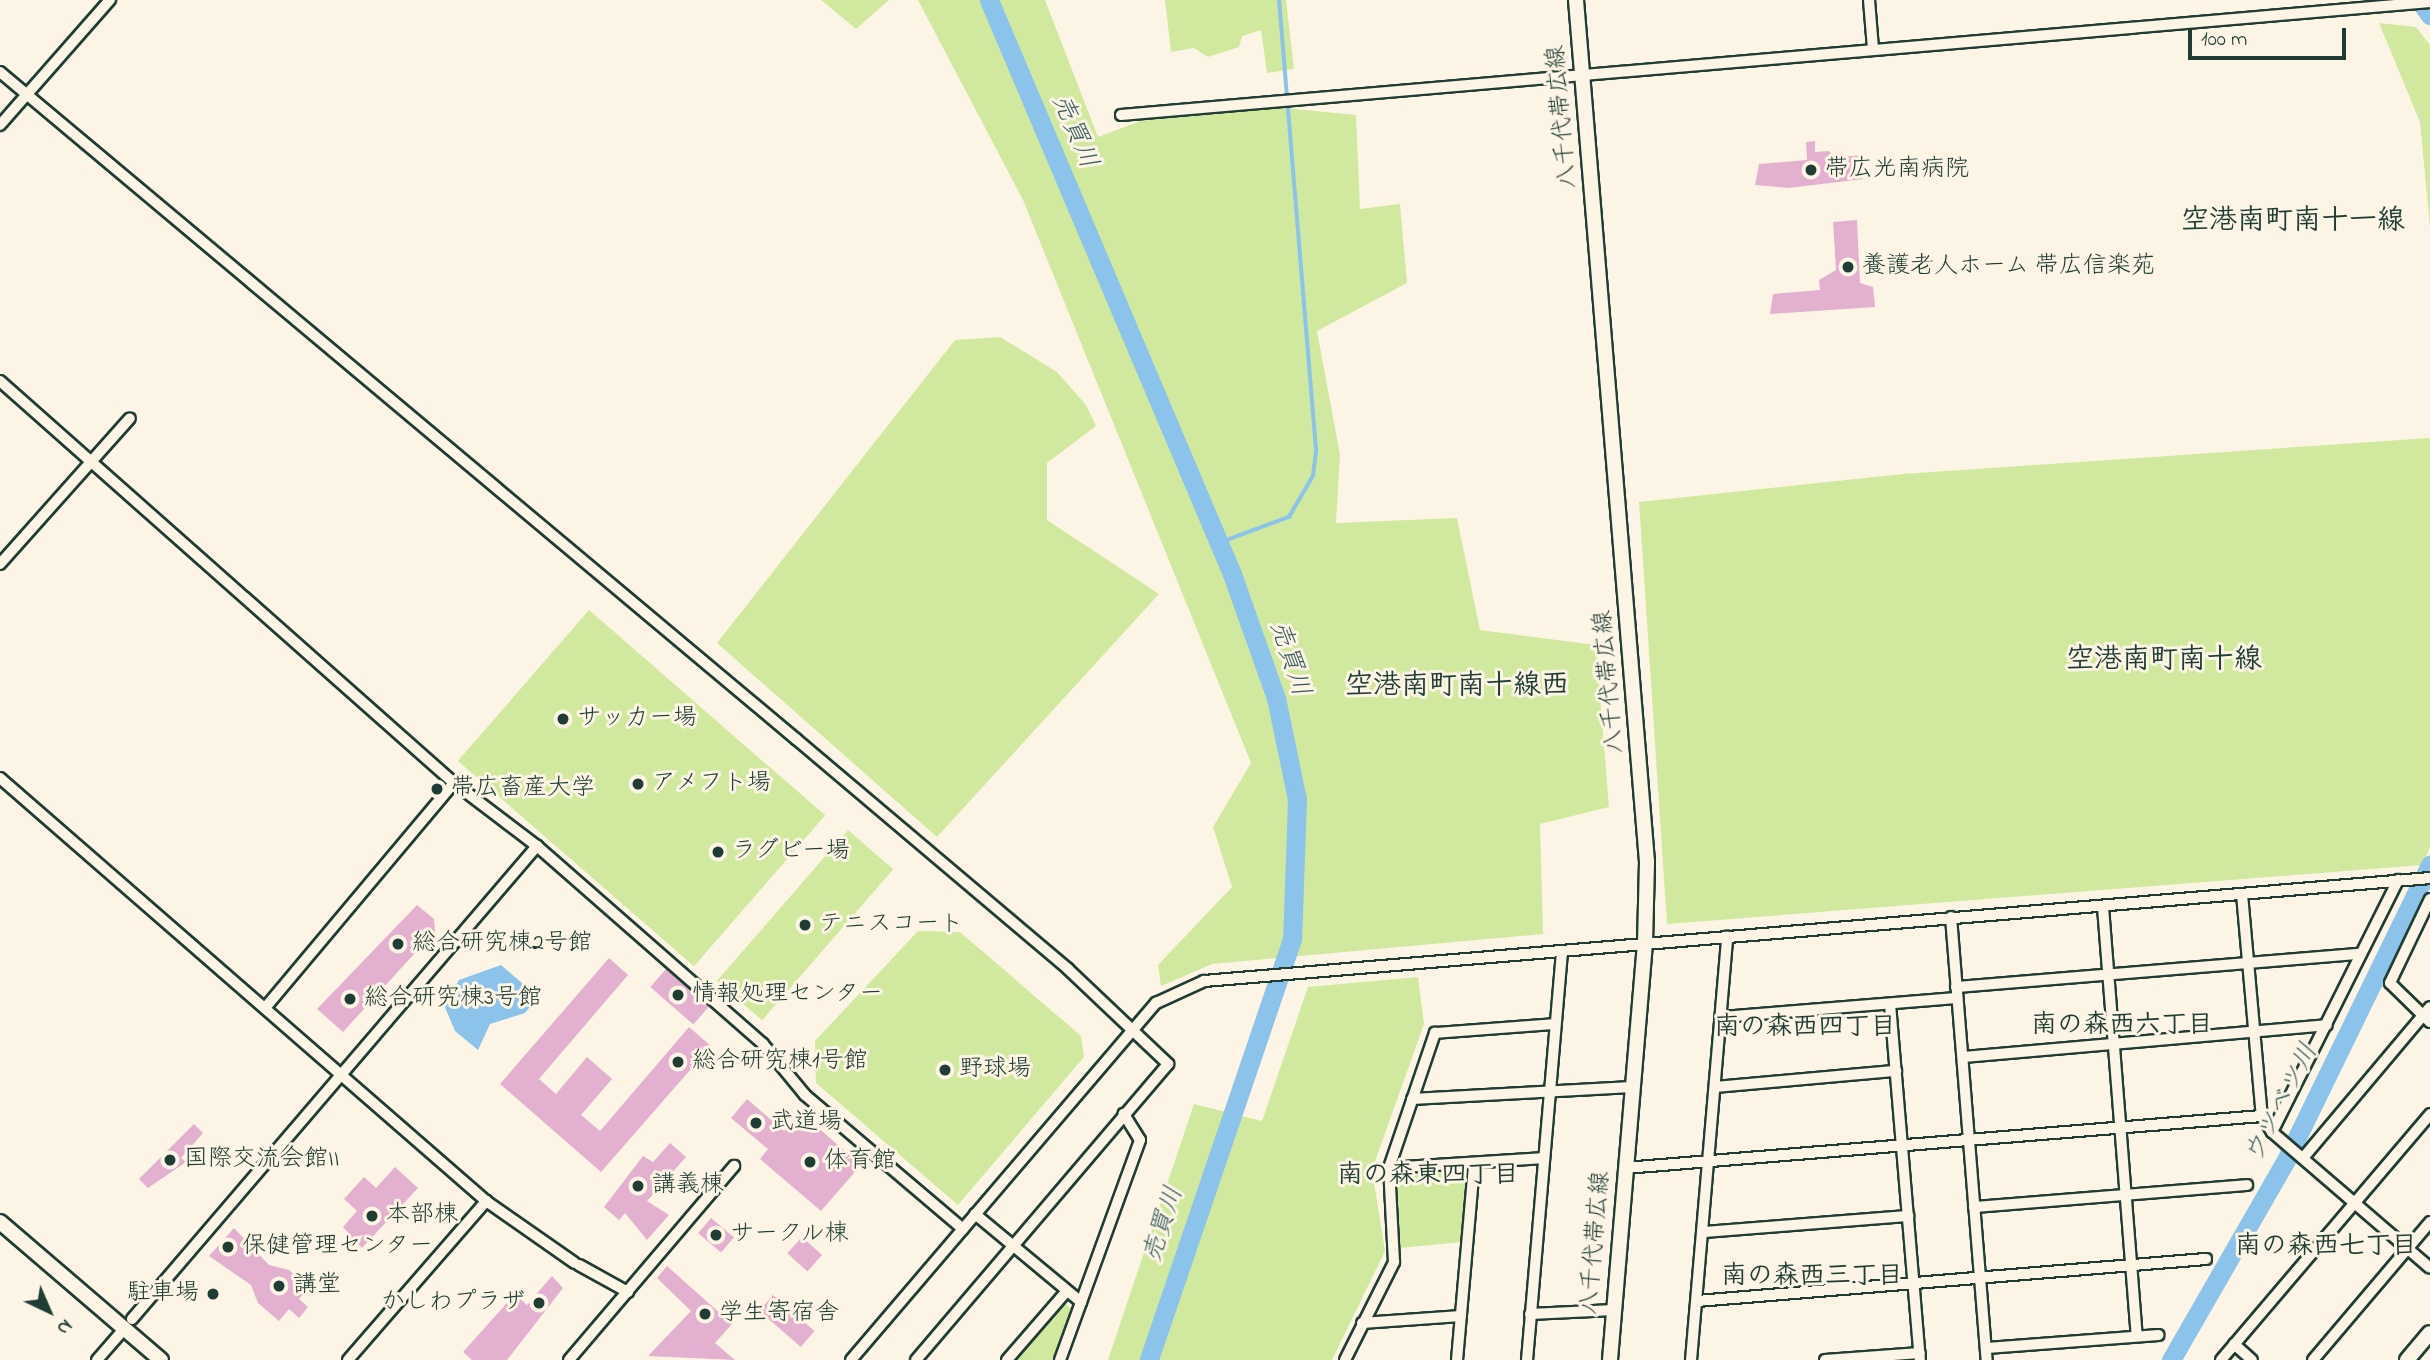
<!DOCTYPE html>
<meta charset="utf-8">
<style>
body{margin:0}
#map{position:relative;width:2430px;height:1360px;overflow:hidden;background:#fcf5e5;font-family:"Indie Flower","Klee One",sans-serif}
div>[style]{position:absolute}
.green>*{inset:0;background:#d1e99e;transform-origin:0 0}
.water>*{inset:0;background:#8bc3ea}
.stream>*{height:3.5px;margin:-1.75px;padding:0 1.75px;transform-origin:1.75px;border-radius:1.75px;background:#8bc3ea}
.river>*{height:19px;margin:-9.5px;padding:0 9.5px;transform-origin:9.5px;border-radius:9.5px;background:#8bc3ea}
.building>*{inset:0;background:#e3b1cf;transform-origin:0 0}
.roads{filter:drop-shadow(2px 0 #1f3d34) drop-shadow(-2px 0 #1f3d34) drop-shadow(0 2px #1f3d34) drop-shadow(0 -2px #1f3d34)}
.street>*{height:10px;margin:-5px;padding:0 5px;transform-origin:5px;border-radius:5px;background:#fcf5e5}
.secondary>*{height:14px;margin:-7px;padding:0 7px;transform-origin:7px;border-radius:7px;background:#fcf5e5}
.dots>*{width:19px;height:19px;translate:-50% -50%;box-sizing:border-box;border:4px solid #fcf5e5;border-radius:50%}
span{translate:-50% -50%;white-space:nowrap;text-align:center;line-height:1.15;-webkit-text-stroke:6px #fcf5e5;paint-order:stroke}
.street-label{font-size:24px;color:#1f3d34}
.poi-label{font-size:24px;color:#1f3d34}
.left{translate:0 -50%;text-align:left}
.right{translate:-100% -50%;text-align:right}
.water-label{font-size:26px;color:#3a5e62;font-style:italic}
.neighbourhood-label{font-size:26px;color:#1f3d34;font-weight:700}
.quarter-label{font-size:28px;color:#1f3d34;font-weight:700}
.north{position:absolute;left:14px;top:1276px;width:70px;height:70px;-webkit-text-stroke:5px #fcf5e5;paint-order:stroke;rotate:136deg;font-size:19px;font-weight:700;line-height:28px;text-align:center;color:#1f3d34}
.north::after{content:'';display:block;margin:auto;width:24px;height:32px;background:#1f3d34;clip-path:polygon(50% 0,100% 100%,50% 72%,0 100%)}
.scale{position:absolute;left:2188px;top:28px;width:158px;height:32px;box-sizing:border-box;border:4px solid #1f3d34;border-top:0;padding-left:9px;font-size:21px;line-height:24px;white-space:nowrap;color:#1f3d34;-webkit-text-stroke:5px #fcf5e5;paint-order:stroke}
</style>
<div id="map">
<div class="green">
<div style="clip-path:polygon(821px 0,889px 0,856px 29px)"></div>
<div style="clip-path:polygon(918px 0,1045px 0,1098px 137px,1154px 116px,1274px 107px,1356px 115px,1360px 209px,1400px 204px,1407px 283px,1317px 331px,1340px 455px,1336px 523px,1457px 518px,1480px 630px,1596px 645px,1609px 807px,1540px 824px,1543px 934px,1212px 964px,1161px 986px,1158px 965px,1232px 887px,1213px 827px,1251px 763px,1023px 200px)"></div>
<div style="clip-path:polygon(1165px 0,1286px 0,1294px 69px,1267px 73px,1261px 30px,1242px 36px,1239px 47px,1208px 57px,1194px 48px,1171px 52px)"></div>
<div style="clip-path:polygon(2379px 23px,2416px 27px,2430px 45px,2430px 227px,2420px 122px)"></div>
<div style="clip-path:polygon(1000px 337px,1057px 372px,1086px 405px,1096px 426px,1047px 463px,1047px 520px,1159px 594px,937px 837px,717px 643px,955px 340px)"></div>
<div style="clip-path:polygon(2430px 438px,2430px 847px,2422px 865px,1667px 924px,1639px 502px,1903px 474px)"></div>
<div style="left:589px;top:610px;width:313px;height:200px;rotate:41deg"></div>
<div style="left:848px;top:830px;width:60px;height:200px;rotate:41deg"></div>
<div style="clip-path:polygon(918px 931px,960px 932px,1081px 1036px,1084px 1057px,958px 1205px,816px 1083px,815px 1041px)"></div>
<div style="clip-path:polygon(1418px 977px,1424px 1024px,1372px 1170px,1385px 1251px,1332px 1360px,1108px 1360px,1194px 1104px,1262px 1121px,1308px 987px)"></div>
<div style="clip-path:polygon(1461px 1170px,1467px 1178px,1462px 1242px,1400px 1248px,1395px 1182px,1400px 1177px)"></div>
<div style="clip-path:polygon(1064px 1303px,1074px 1310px,1055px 1360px,1015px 1360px)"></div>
</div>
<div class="water">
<div style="clip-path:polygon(501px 965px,529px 989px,533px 1003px,525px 1013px,490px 1024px,478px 1050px,455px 1031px,444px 1005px,459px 980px)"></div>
</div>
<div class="stream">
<div style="left:1219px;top:543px;width:75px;rotate:-20.4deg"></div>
<div style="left:1289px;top:517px;width:48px;rotate:-59.7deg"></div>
<div style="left:1313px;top:476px;width:26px;rotate:-83deg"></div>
<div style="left:1316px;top:450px;width:452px;rotate:-94.7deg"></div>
</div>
<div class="river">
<div style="left:989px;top:0;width:623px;rotate:67.05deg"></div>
<div style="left:1232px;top:574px;width:132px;rotate:70.5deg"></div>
<div style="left:1276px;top:698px;width:103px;rotate:78.3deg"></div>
<div style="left:1297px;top:799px;width:140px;rotate:92deg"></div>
<div style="left:1292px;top:939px;width:445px;rotate:108.8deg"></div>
<div style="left:2419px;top:0;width:19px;rotate:54deg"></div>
<div style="left:2171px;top:1360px;width:228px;rotate:-60.1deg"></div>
<div style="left:2285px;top:1162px;width:331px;rotate:-64deg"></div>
</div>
<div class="building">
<div style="clip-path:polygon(1815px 141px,1815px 152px,1829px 151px,1835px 158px,1861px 155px,1863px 179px,1789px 188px,1755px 185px,1759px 164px,1807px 160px,1806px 142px)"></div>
<div style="clip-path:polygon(1857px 220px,1860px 283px,1873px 287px,1875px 307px,1770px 314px,1773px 294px,1820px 290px,1819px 280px,1836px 270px,1833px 222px)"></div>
<div style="clip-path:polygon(417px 905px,434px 919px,435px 931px,343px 1032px,317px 1009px)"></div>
<div style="clip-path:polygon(609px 958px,628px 975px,539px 1079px,556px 1094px,587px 1057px,612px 1079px,581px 1115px,600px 1131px,689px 1027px,711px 1046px,601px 1172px,500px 1084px)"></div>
<div style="left:666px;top:969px;width:57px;height:24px;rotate:41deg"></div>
<div style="clip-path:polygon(747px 1099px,784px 1131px,800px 1112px,861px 1165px,821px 1211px,760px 1159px,768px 1149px,731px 1118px)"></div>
<div style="clip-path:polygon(194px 1124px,203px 1133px,181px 1158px,186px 1162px,148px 1188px,139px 1179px)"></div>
<div style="clip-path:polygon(670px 1143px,686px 1157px,647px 1201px,669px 1215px,647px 1240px,625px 1213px,619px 1220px,604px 1207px,643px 1156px,653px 1162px)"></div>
<div style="clip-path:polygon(395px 1167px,418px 1188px,362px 1248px,343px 1227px,357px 1211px,344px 1199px,364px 1177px,376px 1188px)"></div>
<div style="left:711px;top:1218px;width:30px;height:20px;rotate:40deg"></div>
<div style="clip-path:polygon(234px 1228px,269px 1265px,289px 1270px,308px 1288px,299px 1299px,308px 1307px,299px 1318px,289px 1309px,279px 1321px,258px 1303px,251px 1285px,209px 1256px)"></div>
<div style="left:802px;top:1237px;width:27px;height:22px;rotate:42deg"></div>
<div style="clip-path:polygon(667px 1266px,732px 1324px,715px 1343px,735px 1360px,648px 1356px,691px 1311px,657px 1278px)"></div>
<div style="clip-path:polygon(552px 1276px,563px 1288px,507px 1360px,472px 1360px,463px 1352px,515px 1294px,527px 1305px)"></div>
<div style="left:773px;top:1295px;width:55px;height:21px;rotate:41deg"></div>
</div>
<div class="roads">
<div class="street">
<div style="left:1869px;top:0;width:49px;rotate:85.3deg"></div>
<div style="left:0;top:72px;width:1039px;rotate:39.96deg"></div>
<div style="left:796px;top:739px;width:356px;rotate:40.2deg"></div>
<div style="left:1068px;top:969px;width:138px;rotate:43.5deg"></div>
<div style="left:1168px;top:1064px;width:389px;rotate:130.4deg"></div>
<div style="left:1121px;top:115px;width:1314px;rotate:-4.93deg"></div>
<div style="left:0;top:125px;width:167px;rotate:-48.7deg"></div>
<div style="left:0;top:381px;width:606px;rotate:41.52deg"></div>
<div style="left:454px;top:783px;width:104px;rotate:37.2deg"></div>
<div style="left:537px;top:846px;width:300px;rotate:41.2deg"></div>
<div style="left:763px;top:1044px;width:66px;rotate:50.5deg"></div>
<div style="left:805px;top:1095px;width:207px;rotate:40.3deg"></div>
<div style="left:0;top:564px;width:195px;rotate:-48.3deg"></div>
<div style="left:0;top:778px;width:644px;rotate:41.04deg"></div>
<div style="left:486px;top:1201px;width:108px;rotate:34.9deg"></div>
<div style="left:2242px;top:894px;width:223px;rotate:84.9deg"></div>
<div style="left:2262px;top:1116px;width:19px;rotate:58deg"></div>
<div style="left:2272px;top:1132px;width:208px;rotate:40.7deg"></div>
<div style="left:2430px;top:899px;width:93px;rotate:115.5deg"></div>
<div style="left:2390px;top:983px;width:56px;rotate:44.3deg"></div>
<div style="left:2103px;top:907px;width:429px;rotate:85.5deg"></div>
<div style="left:1951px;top:917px;width:444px;rotate:85.4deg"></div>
<div style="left:1956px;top:987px;width:406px;rotate:-4.7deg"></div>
<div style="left:1890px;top:1004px;width:357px;rotate:85.2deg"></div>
<div style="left:265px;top:1008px;width:294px;rotate:-50deg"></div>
<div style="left:1721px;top:1017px;width:237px;rotate:-4.6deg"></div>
<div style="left:1963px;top:1057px;width:365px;rotate:-5deg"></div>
<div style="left:1715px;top:1087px;width:182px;rotate:-5.1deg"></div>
<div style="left:1412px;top:1099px;width:220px;rotate:-3.1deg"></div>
<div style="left:2272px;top:1132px;width:282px;rotate:-63.4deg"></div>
<div style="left:2303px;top:1158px;width:197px;rotate:-49.9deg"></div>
<div style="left:1389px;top:1168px;width:155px;rotate:-3.7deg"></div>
<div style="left:1625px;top:1168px;width:639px;rotate:-4.67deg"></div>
<div style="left:1974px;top:1207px;width:274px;rotate:-4.6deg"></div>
<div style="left:975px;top:1214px;width:138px;rotate:39.7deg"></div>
<div style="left:1703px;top:1232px;width:206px;rotate:-4.5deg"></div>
<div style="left:579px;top:1265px;width:56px;rotate:28.9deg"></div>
<div style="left:1697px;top:1301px;width:511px;rotate:-4.72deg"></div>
<div style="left:1530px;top:1314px;width:84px;rotate:-2.7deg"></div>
<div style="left:132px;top:1319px;width:623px;rotate:-49.43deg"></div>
<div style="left:1362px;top:1323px;width:99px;rotate:-4deg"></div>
<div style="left:2234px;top:1344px;width:24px;rotate:42deg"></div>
<div style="left:1987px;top:1348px;width:172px;rotate:-4.3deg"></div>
<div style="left:97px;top:1360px;width:41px;rotate:-48.9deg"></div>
<div style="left:348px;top:1360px;width:211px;rotate:-49deg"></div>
<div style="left:569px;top:1360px;width:255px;rotate:-49.6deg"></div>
<div style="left:851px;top:1360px;width:470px;rotate:-49.5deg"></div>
<div style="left:1156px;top:1003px;width:53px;rotate:-24.6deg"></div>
<div style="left:1204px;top:981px;width:1230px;rotate:-4.8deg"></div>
<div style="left:1007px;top:1360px;width:89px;rotate:-49.1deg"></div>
<div style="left:1060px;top:1360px;width:234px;rotate:-70deg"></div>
<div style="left:1140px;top:1140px;width:31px;rotate:-122deg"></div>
<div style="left:1345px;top:1360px;width:110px;rotate:-63.4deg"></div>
<div style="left:1394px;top:1262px;width:94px;rotate:-93deg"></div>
<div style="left:1389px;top:1168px;width:143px;rotate:-71.2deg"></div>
<div style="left:1435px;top:1033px;width:120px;rotate:-4.3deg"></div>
<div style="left:1457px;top:1360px;width:197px;rotate:-85deg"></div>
<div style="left:1527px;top:1360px;width:410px;rotate:-85.1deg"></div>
<div style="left:1691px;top:1360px;width:425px;rotate:-85.1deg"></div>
<div style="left:1825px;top:1360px;width:95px;rotate:-4.2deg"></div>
<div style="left:2221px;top:1360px;width:323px;rotate:-49.6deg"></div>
<div style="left:2313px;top:1360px;width:181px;rotate:-49.7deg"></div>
</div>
<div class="secondary">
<div style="left:1576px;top:0;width:865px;rotate:85.29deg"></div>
<div style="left:1647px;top:862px;width:81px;rotate:91.4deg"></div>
<div style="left:1645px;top:943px;width:418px;rotate:94.8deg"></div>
<div style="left:0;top:1222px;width:212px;rotate:40.6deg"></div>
<div style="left:2407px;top:1360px;width:35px;rotate:-50deg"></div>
</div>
</div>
<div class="dots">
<div style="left:1811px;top:170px;background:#1f3d34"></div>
<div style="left:1848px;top:267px;background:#1f3d34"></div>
<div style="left:563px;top:719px;background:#1f3d34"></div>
<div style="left:638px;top:784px;background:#1f3d34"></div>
<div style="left:437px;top:789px;background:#1f3d34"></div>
<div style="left:718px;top:852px;background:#1f3d34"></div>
<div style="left:805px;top:925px;background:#1f3d34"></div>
<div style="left:398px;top:944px;background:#1f3d34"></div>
<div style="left:678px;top:995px;background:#1f3d34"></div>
<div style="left:350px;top:999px;background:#1f3d34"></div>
<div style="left:678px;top:1062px;background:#1f3d34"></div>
<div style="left:945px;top:1070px;background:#1f3d34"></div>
<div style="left:756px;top:1123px;background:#1f3d34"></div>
<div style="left:170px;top:1160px;background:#1f3d34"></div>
<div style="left:810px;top:1162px;background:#1f3d34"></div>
<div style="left:638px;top:1186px;background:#1f3d34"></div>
<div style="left:372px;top:1216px;background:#1f3d34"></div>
<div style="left:716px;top:1235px;background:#1f3d34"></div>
<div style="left:228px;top:1247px;background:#1f3d34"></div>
<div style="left:279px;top:1286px;background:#1f3d34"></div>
<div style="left:213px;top:1294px;background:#1f3d34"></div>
<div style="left:539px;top:1303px;background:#1f3d34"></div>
<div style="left:705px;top:1314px;background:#1f3d34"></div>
</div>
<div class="street-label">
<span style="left:1563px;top:117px;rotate:-95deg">八千代帯広線</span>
<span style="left:1610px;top:682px;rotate:-95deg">八千代帯広線</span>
<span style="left:1596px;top:1243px;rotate:-85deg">八千代帯広線</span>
</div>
<div class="poi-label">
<span class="left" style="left:1825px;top:170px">帯広光南病院</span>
<span class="left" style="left:1862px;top:267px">養護老人ホーム 帯広信楽苑</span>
<span class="left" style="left:577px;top:719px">サッカー場</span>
<span class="left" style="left:652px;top:784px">アメフト場</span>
<span class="left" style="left:451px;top:789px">帯広畜産大学</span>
<span class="left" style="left:732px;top:852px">ラグビー場</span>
<span class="left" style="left:819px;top:925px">テニスコート</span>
<span class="left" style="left:412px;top:944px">総合研究棟2号館</span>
<span class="left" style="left:692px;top:995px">情報処理センター</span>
<span class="left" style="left:364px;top:999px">総合研究棟3号館</span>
<span class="left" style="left:692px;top:1062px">総合研究棟1号館</span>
<span class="left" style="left:959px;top:1070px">野球場</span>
<span class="left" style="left:770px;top:1123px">武道場</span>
<span class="left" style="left:184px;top:1160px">国際交流会館II</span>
<span class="left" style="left:824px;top:1162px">体育館</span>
<span class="left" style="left:652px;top:1186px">講義棟</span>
<span class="left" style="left:386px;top:1216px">本部棟</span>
<span class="left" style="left:730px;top:1235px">サークル棟</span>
<span class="left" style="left:242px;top:1247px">保健管理センター</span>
<span class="left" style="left:293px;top:1286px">講堂</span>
<span class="right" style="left:199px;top:1294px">駐車場</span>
<span class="right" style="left:525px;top:1303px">かしわプラザ</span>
<span class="left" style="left:719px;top:1314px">学生寄宿舎</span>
</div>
<div class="water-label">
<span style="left:1073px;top:132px;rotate:67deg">売買川</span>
<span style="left:1288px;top:659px;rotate:72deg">売買川</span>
<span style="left:2283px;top:1104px;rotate:-63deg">ウツベツ川</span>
<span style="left:1165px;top:1225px;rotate:-72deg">売買川</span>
</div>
<div class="neighbourhood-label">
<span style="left:2122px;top:1027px">南の森西六丁目</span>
<span style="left:1805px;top:1029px">南の森西四丁目</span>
<span style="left:1428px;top:1177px">南の森東四丁目</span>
<span style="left:2326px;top:1248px">南の森西七丁目</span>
<span style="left:1812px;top:1278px">南の森西三丁目</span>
</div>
<div class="quarter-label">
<span style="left:2293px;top:222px">空港南町南十一線</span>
<span style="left:2164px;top:661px">空港南町南十線</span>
<span style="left:1457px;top:687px">空港南町南十線西</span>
</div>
<div class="north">N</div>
<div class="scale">100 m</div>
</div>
